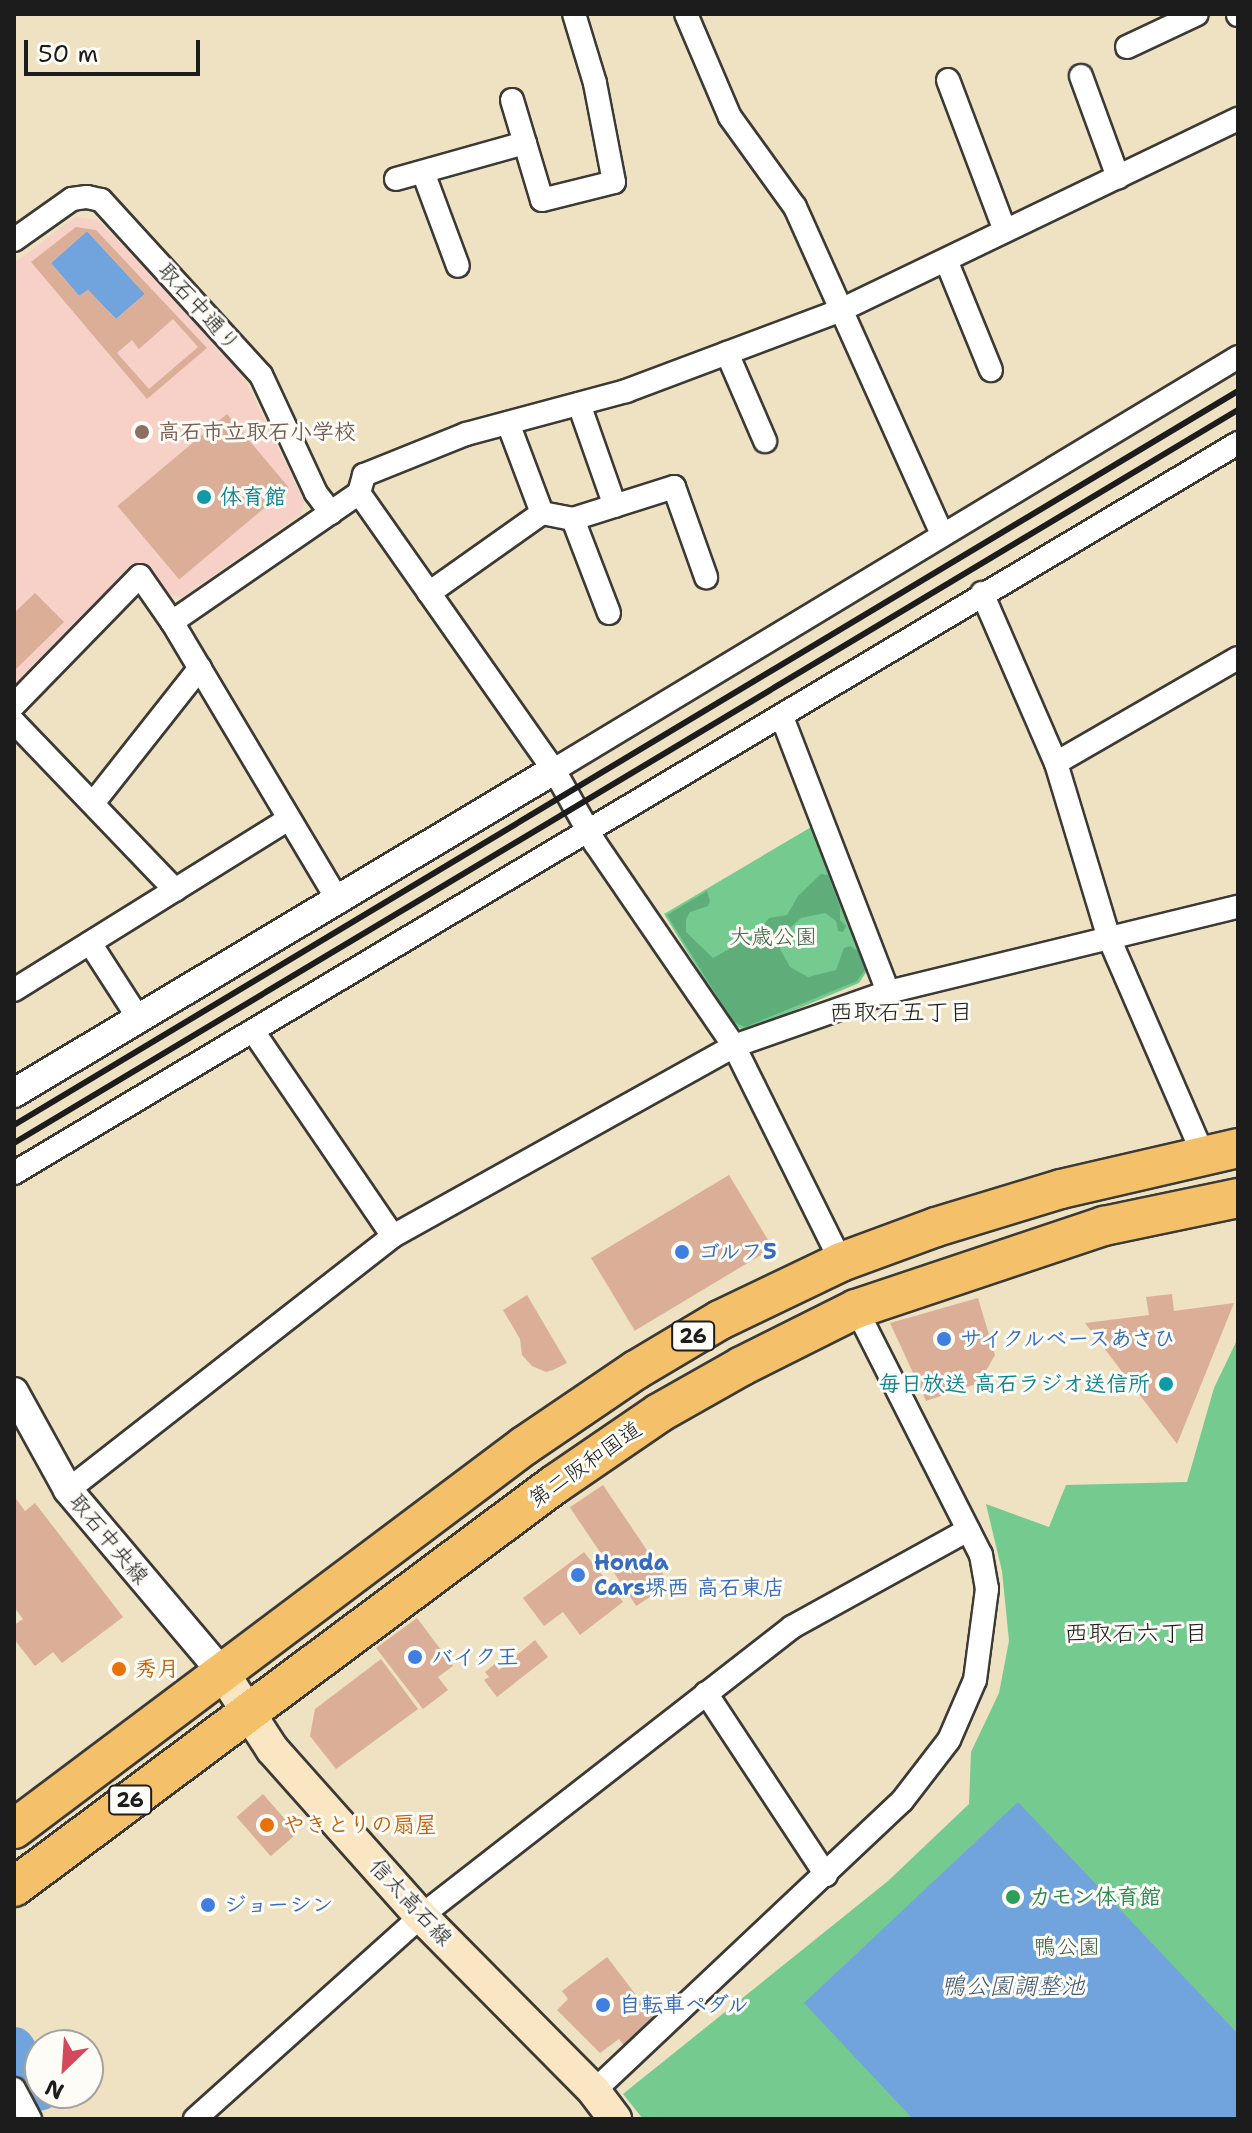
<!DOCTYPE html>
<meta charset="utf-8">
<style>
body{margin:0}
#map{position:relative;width:1252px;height:2133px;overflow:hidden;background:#eee2c3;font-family:"Shantell Sans","Klee One",sans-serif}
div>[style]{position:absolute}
.built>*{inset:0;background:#f7d1c7}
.green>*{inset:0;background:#74ca8f}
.forest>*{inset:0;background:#5fae7a}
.water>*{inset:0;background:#71a4dd}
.river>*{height:42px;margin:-21px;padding:0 21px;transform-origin:21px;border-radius:21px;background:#71a4dd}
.building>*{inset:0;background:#dbae97;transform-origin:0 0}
.roads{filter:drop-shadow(2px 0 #3c3a35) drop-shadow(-2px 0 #3c3a35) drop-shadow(0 2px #3c3a35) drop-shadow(0 -2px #3c3a35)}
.minor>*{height:22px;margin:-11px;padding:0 11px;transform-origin:11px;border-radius:11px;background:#fff}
.tertiary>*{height:28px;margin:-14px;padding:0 14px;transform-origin:14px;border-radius:14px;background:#fff}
.secondary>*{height:32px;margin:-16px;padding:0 16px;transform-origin:16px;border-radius:16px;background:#fbe6c3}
.trunk>*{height:38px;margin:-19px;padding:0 19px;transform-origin:19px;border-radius:19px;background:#f4c16a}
.rail>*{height:6px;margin:-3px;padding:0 3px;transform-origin:3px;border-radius:3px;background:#1c1c1c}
.dots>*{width:22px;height:22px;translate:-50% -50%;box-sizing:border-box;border:4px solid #fdfcf7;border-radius:50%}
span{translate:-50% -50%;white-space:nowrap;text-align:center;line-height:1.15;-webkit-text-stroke:6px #fdfcf7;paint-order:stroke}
.shield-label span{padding:2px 6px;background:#fdfcf7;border:2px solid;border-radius:6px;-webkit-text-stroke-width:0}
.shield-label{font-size:20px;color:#1c1c1c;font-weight:700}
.street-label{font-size:22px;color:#1c1c1c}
.education-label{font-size:22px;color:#785e54;font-weight:700}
.left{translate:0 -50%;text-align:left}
.culture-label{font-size:22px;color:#0d838f;font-weight:700}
.right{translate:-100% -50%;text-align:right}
.park-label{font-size:22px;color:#3f624a}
.shop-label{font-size:22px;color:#366cbe;font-weight:700}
.food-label{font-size:22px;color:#c56008;font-weight:700}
.leisure-label{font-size:22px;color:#27864d;font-weight:700}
.neighbourhood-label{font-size:24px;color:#1c1c1c}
.water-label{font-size:24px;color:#425973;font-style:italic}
.frame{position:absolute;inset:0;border:16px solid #1c1c1c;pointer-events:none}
.north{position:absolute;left:24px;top:2029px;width:80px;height:80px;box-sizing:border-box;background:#fdfcf7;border:2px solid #a3a29f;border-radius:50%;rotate:205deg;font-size:22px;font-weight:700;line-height:32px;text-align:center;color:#1c1c1c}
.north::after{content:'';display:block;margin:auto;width:28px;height:36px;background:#d1495b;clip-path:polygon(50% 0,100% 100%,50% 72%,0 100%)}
.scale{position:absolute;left:24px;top:40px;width:176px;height:36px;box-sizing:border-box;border:4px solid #1c1c1c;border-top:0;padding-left:10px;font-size:24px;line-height:28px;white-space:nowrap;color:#1c1c1c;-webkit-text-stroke:6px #fdfcf7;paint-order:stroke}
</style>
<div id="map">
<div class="built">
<div style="clip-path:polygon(75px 217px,98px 220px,237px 363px,304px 501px,301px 514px,181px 598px,169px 594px,150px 571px,14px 690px,14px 263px)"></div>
</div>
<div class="green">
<div style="clip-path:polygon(813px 826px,867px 971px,859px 983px,745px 1031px,732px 1024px,664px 914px)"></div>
<div style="clip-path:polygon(1238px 1338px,1238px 2119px,643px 2119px,623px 2094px,888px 1881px,969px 1804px,971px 1752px,999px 1693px,1009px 1641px,1002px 1571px,986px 1504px,1049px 1527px,1066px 1485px,1187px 1482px,1214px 1388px)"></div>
</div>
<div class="forest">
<div style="clip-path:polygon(821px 874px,828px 875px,840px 907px,840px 920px,846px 926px,843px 932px,838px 931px,836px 921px,825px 913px,801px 918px,782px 935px,780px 949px,790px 967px,808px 977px,836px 970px,844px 948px,850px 946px,858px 951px,865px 970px,857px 981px,745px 1027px,733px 1022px,667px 915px,707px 891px,710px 901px,708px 906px,690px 912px,686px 919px,686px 932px,713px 958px,758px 933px,769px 918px,787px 915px,798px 896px)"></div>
</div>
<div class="water">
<div style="clip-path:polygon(87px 231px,145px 294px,116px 319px,88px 290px,79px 296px,51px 263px)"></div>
<div style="clip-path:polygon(1018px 1802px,1238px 2034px,1238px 2119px,913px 2119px,804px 2003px)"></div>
</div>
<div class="river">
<div style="left:14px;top:2048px;width:49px;rotate:58.2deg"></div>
</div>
<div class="building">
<div style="clip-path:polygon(evenodd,76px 227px,96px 230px,207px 348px,147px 399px,31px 262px,76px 227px,87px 231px,145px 294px,116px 319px,88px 290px,79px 296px,51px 263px,87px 231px,76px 227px,173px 319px,198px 347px,149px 389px,117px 353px,132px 340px,139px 349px,173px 319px)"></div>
<div style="left:227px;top:414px;width:96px;height:143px;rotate:50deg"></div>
<div style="clip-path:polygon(35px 593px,64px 622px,14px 671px,14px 613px)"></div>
<div style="left:729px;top:1175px;width:85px;height:161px;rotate:59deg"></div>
<div style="clip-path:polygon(1172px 1294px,1174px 1311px,1234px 1303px,1177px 1444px,1085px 1323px,1149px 1315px,1146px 1297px)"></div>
<div style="clip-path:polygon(527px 1295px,567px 1363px,553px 1370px,546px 1372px,532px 1366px,522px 1355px,520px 1339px,503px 1310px)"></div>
<div style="clip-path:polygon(978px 1298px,995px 1355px,979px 1383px,926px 1401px,890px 1323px)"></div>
<div style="left:603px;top:1485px;width:119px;height:40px;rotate:56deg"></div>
<div style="clip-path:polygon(14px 1496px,25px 1511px,35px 1503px,123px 1617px,62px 1663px,53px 1652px,35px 1666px,14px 1639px,14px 1625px,23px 1619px,14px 1607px)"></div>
<div style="clip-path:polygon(584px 1552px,623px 1602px,580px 1635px,563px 1612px,544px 1626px,523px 1598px)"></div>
<div style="clip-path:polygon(417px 1618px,453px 1666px,438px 1677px,448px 1690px,423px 1709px,376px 1648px)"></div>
<div style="clip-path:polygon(535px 1640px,548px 1657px,497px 1697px,484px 1680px,489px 1677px,485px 1672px,495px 1664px,499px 1670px)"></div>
<div style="clip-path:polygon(381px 1659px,418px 1709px,336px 1769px,310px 1736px,315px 1709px)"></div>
<div style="left:263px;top:1794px;width:52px;height:35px;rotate:49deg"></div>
<div style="clip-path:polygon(607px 1957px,655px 2020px,625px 2047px,619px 2039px,600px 2053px,557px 2010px,568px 1999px,562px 1991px)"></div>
</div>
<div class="roads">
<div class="minor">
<div style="left:686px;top:14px;width:112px;rotate:66.9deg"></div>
<div style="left:730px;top:117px;width:111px;rotate:54.2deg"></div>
<div style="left:795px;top:207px;width:359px;rotate:65.8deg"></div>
<div style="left:1238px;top:14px;width:1px;rotate:90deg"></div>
<div style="left:1127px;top:47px;width:77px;rotate:-25.2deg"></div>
<div style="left:1081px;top:76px;width:108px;rotate:69.9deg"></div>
<div style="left:948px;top:80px;width:161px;rotate:69.3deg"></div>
<div style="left:512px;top:100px;width:104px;rotate:73.3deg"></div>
<div style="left:542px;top:200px;width:74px;rotate:-14deg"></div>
<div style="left:614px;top:182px;width:101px;rotate:-100.9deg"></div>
<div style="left:595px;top:83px;width:72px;rotate:-106.9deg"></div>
<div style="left:423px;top:172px;width:100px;rotate:69.6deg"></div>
<div style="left:396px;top:179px;width:134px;rotate:-15.6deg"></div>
<div style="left:14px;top:240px;width:71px;rotate:-35.3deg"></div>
<div style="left:72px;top:199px;width:15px;rotate:-8deg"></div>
<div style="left:87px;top:197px;width:14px;rotate:12deg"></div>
<div style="left:101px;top:200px;width:237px;rotate:47.6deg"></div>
<div style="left:261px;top:375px;width:130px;rotate:65deg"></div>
<div style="left:316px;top:493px;width:25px;rotate:53deg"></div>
<div style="left:946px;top:260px;width:119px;rotate:67.8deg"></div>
<div style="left:727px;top:353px;width:96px;rotate:66.6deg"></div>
<div style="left:579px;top:404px;width:108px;rotate:70.6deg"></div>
<div style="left:508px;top:423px;width:96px;rotate:69.3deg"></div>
<div style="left:359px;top:493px;width:339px;rotate:54.9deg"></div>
<div style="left:554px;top:770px;width:84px;rotate:60.7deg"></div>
<div style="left:595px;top:843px;width:246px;rotate:55.6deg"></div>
<div style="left:734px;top:1046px;width:241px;rotate:63.6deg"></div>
<div style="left:429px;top:593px;width:138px;rotate:-35.3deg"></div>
<div style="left:542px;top:513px;width:32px;rotate:11deg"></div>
<div style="left:982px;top:593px;width:185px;rotate:66.5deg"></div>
<div style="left:1056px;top:763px;width:183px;rotate:73.2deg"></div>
<div style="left:1109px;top:938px;width:238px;rotate:66.5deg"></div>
<div style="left:609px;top:613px;width:101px;rotate:-111deg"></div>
<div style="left:573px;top:519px;width:106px;rotate:-17.6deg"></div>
<div style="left:674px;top:487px;width:96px;rotate:70.4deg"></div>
<div style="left:14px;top:705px;width:180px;rotate:-45.7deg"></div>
<div style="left:140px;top:576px;width:56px;rotate:55.2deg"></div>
<div style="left:782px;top:717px;width:295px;rotate:68.9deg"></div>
<div style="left:14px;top:722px;width:233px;rotate:46.2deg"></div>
<div style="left:1056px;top:763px;width:210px;rotate:-30deg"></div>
<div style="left:554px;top:770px;width:799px;rotate:-31.12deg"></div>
<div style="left:94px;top:802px;width:171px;rotate:-51.7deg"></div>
<div style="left:339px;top:902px;width:326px;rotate:-120.8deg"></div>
<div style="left:172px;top:622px;width:227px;rotate:-34.6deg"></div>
<div style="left:359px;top:493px;width:19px;rotate:-74deg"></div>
<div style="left:364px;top:475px;width:110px;rotate:-21.9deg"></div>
<div style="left:466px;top:434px;width:166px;rotate:-15deg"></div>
<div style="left:626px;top:391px;width:230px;rotate:-20.6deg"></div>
<div style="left:841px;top:310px;width:441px;rotate:-25.7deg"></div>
<div style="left:90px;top:943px;width:90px;rotate:57.2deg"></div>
<div style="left:14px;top:990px;width:324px;rotate:-31.9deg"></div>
<div style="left:253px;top:1031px;width:248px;rotate:55.7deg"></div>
<div style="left:14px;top:1173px;width:1425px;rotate:-30.81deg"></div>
<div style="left:68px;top:1490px;width:412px;rotate:-38deg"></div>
<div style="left:393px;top:1236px;width:390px;rotate:-29.1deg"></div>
<div style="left:734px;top:1046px;width:163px;rotate:-19.3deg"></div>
<div style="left:888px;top:992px;width:360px;rotate:-13.7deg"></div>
<div style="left:706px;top:1693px;width:218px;rotate:56.6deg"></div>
<div style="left:14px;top:2089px;width:34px;rotate:62deg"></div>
<div style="left:594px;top:2091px;width:423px;rotate:-43.3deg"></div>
<div style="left:902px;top:1801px;width:77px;rotate:-52.4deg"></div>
<div style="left:949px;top:1740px;width:65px;rotate:-66.6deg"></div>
<div style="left:975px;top:1680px;width:92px;rotate:-82.5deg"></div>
<div style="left:987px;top:1589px;width:35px;rotate:-100deg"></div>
<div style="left:981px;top:1555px;width:276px;rotate:-116.9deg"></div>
<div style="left:195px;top:2119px;width:304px;rotate:-41.9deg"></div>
<div style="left:421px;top:1916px;width:470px;rotate:-37.9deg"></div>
<div style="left:792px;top:1627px;width:201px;rotate:-28.9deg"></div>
</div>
<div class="tertiary">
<div style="left:14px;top:1093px;width:629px;rotate:-30.89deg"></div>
<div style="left:14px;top:1392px;width:112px;rotate:61.1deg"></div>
<div style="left:68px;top:1490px;width:238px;rotate:49.8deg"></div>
</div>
<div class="secondary">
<div style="left:222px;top:1672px;width:92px;rotate:57deg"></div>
<div style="left:272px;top:1749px;width:224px;rotate:48.3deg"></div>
<div style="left:421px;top:1916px;width:246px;rotate:45.3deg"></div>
<div style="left:594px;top:2091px;width:35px;rotate:53deg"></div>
</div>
<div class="trunk">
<div style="left:14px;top:1829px;width:638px;rotate:-36.91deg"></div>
<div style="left:524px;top:1446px;width:135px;rotate:-34.2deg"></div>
<div style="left:636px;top:1370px;width:98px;rotate:-30.8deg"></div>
<div style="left:720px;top:1320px;width:134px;rotate:-25.6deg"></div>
<div style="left:841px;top:1262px;width:101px;rotate:-20.2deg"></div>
<div style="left:936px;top:1227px;width:131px;rotate:-16.9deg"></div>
<div style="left:1061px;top:1189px;width:182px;rotate:-13deg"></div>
<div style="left:14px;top:1887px;width:673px;rotate:-36.67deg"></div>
<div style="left:554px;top:1485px;width:127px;rotate:-34.4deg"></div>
<div style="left:659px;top:1413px;width:95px;rotate:-29.5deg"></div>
<div style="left:742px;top:1366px;width:127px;rotate:-26.6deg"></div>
<div style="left:856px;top:1309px;width:262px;rotate:-18.5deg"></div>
<div style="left:1104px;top:1226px;width:137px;rotate:-11.8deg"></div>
</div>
</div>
<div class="rail">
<div style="left:14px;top:1125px;width:1427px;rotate:-30.95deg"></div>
<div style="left:14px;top:1143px;width:1427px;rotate:-30.92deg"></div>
</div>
<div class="dots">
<div style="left:142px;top:432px;background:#8d6e63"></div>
<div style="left:204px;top:497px;background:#0f9aa8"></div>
<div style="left:682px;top:1252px;background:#3f7fe0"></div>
<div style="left:944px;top:1339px;background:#3f7fe0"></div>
<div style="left:1166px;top:1384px;background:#0f9aa8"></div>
<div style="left:578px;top:1575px;background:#3f7fe0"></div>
<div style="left:415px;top:1657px;background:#3f7fe0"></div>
<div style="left:119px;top:1669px;background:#e8710a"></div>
<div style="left:267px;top:1825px;background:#e8710a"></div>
<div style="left:1013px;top:1897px;background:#2e9e5b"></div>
<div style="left:208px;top:1905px;background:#3f7fe0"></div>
<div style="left:603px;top:2005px;background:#3f7fe0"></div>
</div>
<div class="shield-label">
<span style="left:693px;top:1336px">26</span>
<span style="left:130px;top:1800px">26</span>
</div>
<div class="street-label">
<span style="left:199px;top:307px;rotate:48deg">取石中通り</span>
<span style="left:585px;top:1464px;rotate:-35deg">第二阪和国道</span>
<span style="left:109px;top:1539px;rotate:50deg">取石中央線</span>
<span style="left:411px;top:1902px;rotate:47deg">信太高石線</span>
</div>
<div class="education-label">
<span class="left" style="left:158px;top:432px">高石市立取石小学校</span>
</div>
<div class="culture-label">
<span class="left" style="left:220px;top:497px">体育館</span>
<span class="right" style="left:1150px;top:1384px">毎日放送 高石ラジオ送信所</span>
</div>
<div class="park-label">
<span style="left:773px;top:937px">大歳公園</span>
<span style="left:1067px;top:1947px">鴨公園</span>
</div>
<div class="shop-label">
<span class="left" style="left:698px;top:1252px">ゴルフ5</span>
<span class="left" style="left:960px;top:1339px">サイクルベースあさひ</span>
<span class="left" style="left:594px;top:1575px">Honda<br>Cars堺西 高石東店</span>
<span class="left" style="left:431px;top:1657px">バイク王</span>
<span class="left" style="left:224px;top:1905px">ジョーシン</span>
<span class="left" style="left:619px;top:2005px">自転車ペダル</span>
</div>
<div class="food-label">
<span class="left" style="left:135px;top:1669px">秀月</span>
<span class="left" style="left:283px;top:1825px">やきとりの扇屋</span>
</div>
<div class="leisure-label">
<span class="left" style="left:1029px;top:1897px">カモン体育館</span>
</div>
<div class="neighbourhood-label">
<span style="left:901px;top:1013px">西取石五丁目</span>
<span style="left:1136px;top:1634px">西取石六丁目</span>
</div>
<div class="water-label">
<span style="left:1013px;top:1987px">鴨公園調整池</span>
</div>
<div class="frame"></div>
<div class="north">N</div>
<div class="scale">50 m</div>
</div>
